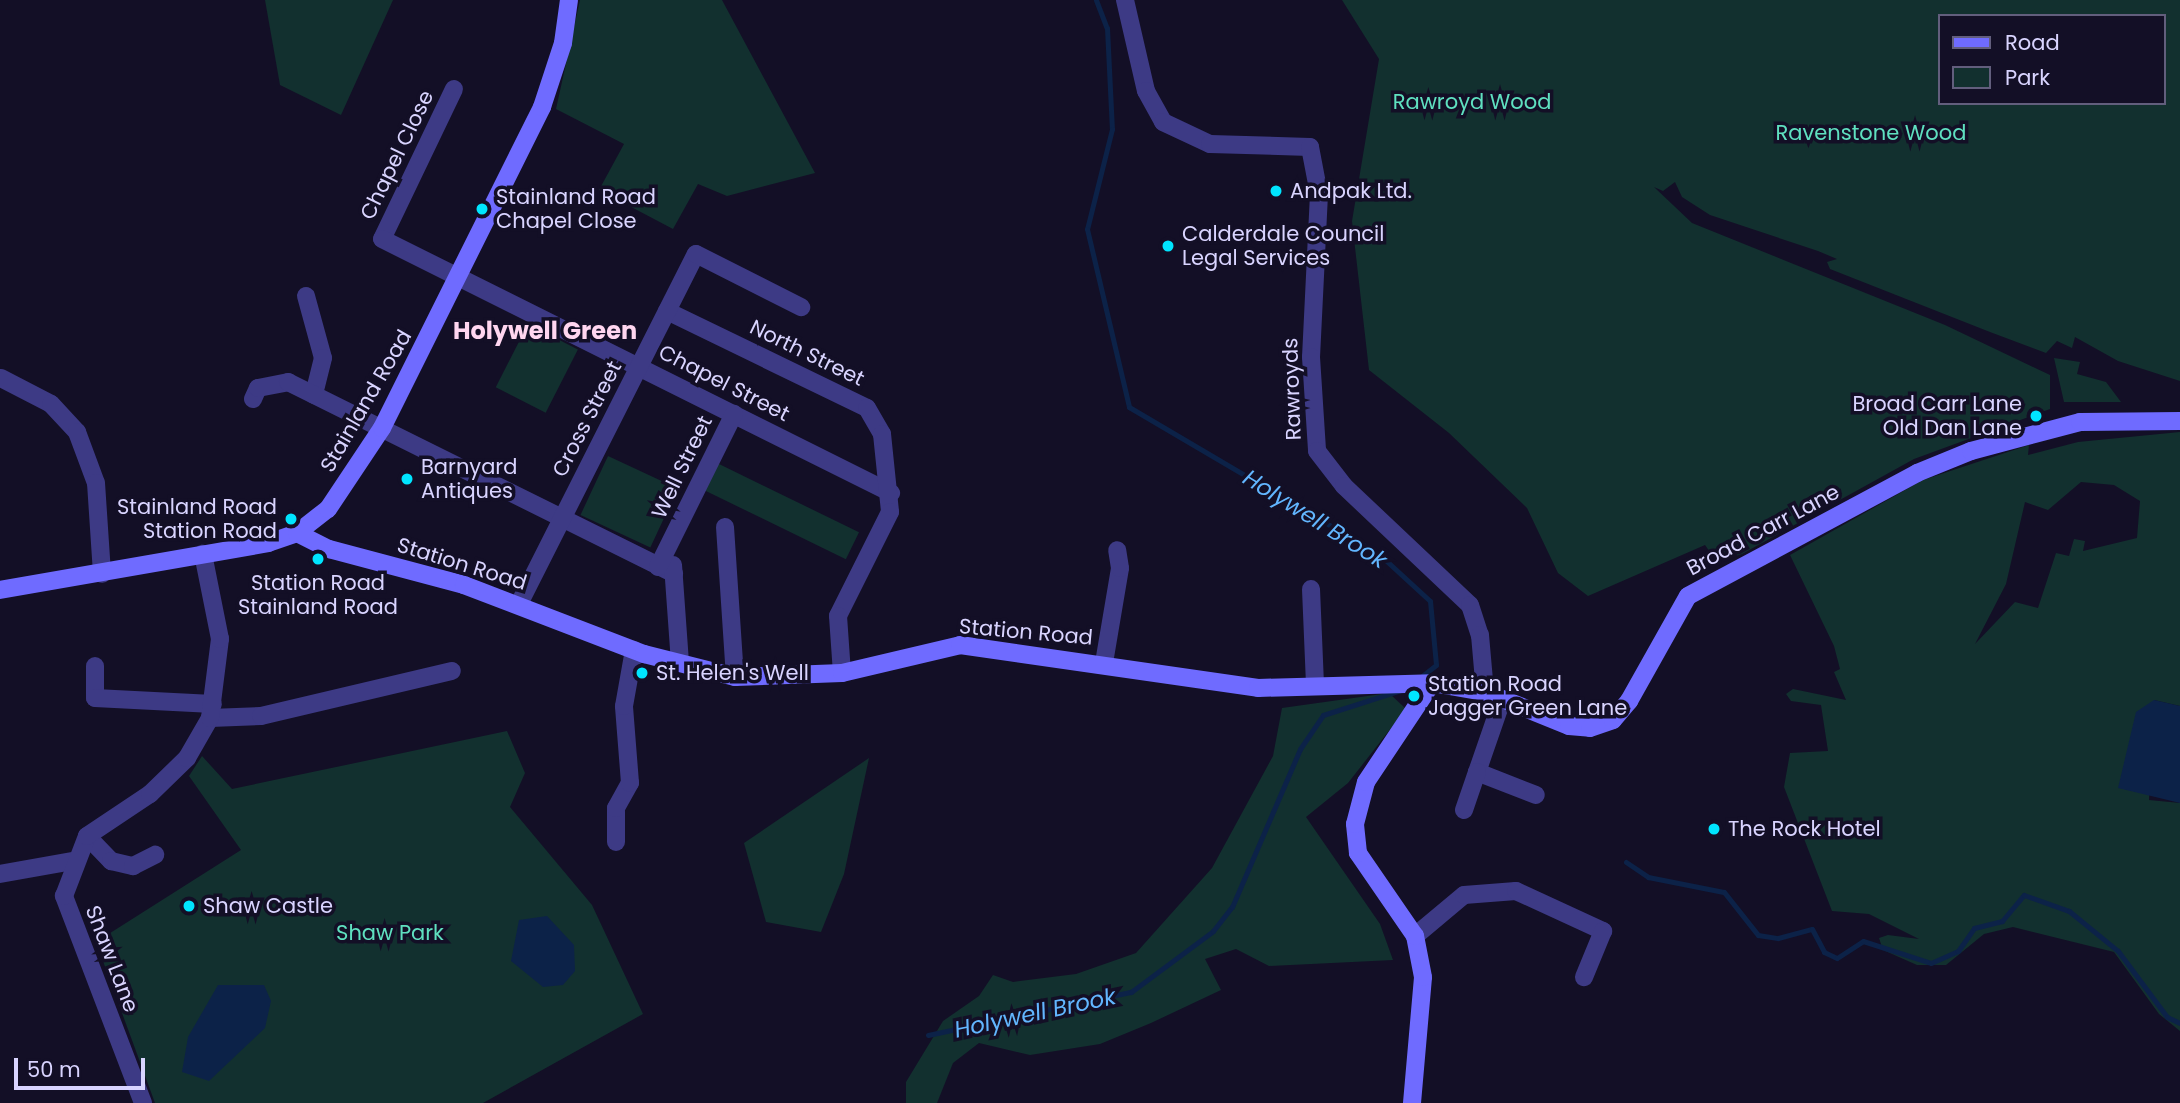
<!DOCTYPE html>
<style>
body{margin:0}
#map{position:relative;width:2180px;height:1103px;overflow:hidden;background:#130f26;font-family:Poppins,sans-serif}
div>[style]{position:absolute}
.green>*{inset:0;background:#12302f;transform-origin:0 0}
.water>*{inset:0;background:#0c2248}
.stream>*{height:5px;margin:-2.5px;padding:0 2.5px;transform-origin:2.5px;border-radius:2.5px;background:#0c2248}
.street>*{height:18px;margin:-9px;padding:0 9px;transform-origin:9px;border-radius:9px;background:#3d3a85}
.secondary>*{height:18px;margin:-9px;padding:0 9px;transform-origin:9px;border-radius:9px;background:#6f6bff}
.dots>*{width:19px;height:19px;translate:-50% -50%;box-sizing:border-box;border:4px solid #130f26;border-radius:50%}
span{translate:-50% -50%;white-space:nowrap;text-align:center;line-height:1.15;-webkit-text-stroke:7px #130f26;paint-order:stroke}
.park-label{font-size:21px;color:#5fe0c0}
.street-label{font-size:21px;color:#d9d4ff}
.poi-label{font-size:21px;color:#d9d4ff}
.left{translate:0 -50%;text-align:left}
.right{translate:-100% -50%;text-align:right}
.water-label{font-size:23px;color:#62b6ff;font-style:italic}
.quarter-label{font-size:24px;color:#ffd6f0;font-weight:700}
.legend{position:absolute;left:1938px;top:14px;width:228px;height:91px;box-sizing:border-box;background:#130f26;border:2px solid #625e7d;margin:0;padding:9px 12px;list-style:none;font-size:21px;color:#d9d4ff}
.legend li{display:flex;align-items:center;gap:14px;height:35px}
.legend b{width:35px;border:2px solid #625e7d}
.scale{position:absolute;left:14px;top:1058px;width:131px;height:32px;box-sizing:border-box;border:4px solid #d9d4ff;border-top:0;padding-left:9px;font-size:21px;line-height:24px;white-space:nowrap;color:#d9d4ff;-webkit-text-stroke:5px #130f26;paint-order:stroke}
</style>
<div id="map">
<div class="green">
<div style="clip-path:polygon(265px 0,393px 0,341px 115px,280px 85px)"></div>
<div style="clip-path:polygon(580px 0,722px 0,815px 173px,727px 196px,698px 184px,673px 229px,599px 190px,624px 144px,556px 109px)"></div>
<div style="clip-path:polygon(evenodd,1342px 0,2180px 0,2180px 381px,2118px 361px,2075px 337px,2072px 348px,2057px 341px,2046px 353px,1990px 332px,1830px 269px,1827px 262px,1837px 259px,1818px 251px,1710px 215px,1682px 197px,1675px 182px,1663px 191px,1654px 187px,1692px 223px,1945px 325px,2050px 375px,2050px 409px,1914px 459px,1742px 554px,1717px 562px,1705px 545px,1588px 596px,1558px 573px,1527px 508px,1449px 433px,1369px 370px,1352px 221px,1379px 59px,1342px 0,1940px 16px,2164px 16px,2164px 103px,1940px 103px,1940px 16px)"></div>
<div style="left:528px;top:324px;width:56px;height:71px;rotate:27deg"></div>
<div style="clip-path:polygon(2054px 358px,2080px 362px,2077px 374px,2106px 382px,2121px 402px,2064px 402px)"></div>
<div style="clip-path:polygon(evenodd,2180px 432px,2180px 706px,2154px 700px,2149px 800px,2180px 803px,2180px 1031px,2159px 1014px,2114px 952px,2013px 927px,1984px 934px,1946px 965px,1917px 965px,1883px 950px,1879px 938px,1888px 935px,1919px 939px,1869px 914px,1832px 911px,1784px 787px,1790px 753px,1828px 751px,1821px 705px,1791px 701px,1786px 694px,1793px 689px,1846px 700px,1834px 672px,1840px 669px,1834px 646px,1790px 555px,1923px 480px,2029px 445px,2028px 455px,2078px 442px,2180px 432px,2081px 482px,2114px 485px,2140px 501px,2137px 538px,2083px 551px,2085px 541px,2074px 539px,2069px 556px,2056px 553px,2038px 608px,2015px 602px,1975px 644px,2006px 584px,2025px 502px,2048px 510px,2081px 482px)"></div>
<div style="left:608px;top:456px;width:77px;height:65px;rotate:25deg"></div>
<div style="left:717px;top:463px;width:158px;height:30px;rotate:26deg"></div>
<div style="clip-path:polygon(1389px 693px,1406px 709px,1348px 783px,1306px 817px,1380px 924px,1393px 960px,1269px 966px,1236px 949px,1205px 959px,1221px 990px,1151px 1023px,1100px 1044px,1030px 1055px,979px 1043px,953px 1063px,937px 1103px,906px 1103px,906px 1082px,943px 1021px,979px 996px,993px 975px,1013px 982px,1076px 974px,1136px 953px,1212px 868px,1273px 756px,1282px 708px)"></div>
<div style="clip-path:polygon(507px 731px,525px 773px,510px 807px,592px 905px,643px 1014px,483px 1103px,155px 1103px,96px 942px,241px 850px,189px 776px,202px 756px,232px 789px)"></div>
<div style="clip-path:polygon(869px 758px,844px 874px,821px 932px,766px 922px,744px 843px)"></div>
</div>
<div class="water">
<div style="clip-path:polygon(2154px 700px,2180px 706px,2180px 803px,2118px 788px,2136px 712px)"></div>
<div style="clip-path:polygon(547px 916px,574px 945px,575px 971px,563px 985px,543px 987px,511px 961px,519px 920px)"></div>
<div style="clip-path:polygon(218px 985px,264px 985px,271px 1001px,265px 1028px,209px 1081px,182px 1072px,188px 1037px)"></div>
</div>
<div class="stream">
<div style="left:1096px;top:0;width:30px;rotate:69deg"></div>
<div style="left:1107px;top:28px;width:101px;rotate:87.2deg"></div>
<div style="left:1112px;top:129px;width:103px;rotate:104deg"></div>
<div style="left:1087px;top:229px;width:183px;rotate:76.7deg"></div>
<div style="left:1129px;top:407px;width:291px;rotate:30.5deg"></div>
<div style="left:1380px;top:555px;width:68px;rotate:42.6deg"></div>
<div style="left:1430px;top:601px;width:64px;rotate:84.6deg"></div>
<div style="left:1436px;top:665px;width:23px;rotate:142deg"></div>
<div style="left:1626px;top:862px;width:27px;rotate:34deg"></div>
<div style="left:1648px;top:877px;width:77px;rotate:11.2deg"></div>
<div style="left:1724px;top:892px;width:55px;rotate:51.7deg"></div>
<div style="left:1758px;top:935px;width:20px;rotate:9deg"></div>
<div style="left:1778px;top:938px;width:35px;rotate:-15deg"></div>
<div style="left:1812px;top:929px;width:26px;rotate:62deg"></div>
<div style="left:1824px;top:952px;width:14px;rotate:25deg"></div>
<div style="left:1837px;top:958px;width:31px;rotate:-33deg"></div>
<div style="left:1863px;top:941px;width:71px;rotate:17.9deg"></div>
<div style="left:1931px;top:963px;width:30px;rotate:-24deg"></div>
<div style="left:1958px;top:951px;width:28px;rotate:-55deg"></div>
<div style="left:1974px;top:928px;width:29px;rotate:-14deg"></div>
<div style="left:2002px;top:921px;width:34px;rotate:-50deg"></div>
<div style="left:2024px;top:895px;width:48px;rotate:19.6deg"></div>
<div style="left:2069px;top:911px;width:63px;rotate:39.2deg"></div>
<div style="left:2118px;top:951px;width:82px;rotate:53.4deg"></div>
<div style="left:2167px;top:1017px;width:14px;rotate:25deg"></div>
<div style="left:928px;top:1035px;width:208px;rotate:-12deg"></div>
<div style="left:1131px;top:992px;width:102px;rotate:-36.6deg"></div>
<div style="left:1213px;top:931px;width:31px;rotate:-52deg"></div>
<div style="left:1232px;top:907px;width:172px;rotate:-66.7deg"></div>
<div style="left:1300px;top:749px;width:41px;rotate:-55.9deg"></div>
<div style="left:1323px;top:715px;width:85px;rotate:-17.8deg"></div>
</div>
<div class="street">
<div style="left:1125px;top:0;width:93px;rotate:77deg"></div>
<div style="left:1146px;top:91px;width:35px;rotate:61deg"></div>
<div style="left:1163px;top:122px;width:52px;rotate:25.1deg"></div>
<div style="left:1210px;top:144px;width:100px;rotate:1.7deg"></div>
<div style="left:1310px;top:147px;width:48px;rotate:79.2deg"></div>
<div style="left:1319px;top:194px;width:163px;rotate:92.8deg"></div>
<div style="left:1311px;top:357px;width:94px;rotate:86.3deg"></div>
<div style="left:1317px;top:451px;width:44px;rotate:52.4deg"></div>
<div style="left:1344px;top:486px;width:173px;rotate:43.4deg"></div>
<div style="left:1470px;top:605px;width:32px;rotate:72deg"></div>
<div style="left:1480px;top:635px;width:57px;rotate:85deg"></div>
<div style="left:454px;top:89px;width:166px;rotate:115.6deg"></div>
<div style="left:382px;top:239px;width:569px;rotate:26.52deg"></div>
<div style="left:306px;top:296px;width:64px;rotate:74.7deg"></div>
<div style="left:323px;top:358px;width:38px;rotate:104deg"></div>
<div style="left:667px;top:311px;width:222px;rotate:25.9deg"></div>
<div style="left:867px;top:408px;width:30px;rotate:60deg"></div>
<div style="left:882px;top:434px;width:78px;rotate:84.1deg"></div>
<div style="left:890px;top:512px;width:116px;rotate:116.6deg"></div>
<div style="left:838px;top:616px;width:57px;rotate:86deg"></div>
<div style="left:1px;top:378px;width:56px;rotate:27.5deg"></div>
<div style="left:51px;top:404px;width:38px;rotate:47deg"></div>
<div style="left:77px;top:432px;width:54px;rotate:69.6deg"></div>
<div style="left:96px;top:483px;width:91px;rotate:86.2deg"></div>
<div style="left:253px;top:399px;width:12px;rotate:-66deg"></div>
<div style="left:258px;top:388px;width:31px;rotate:-11deg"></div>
<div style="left:288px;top:382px;width:431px;rotate:26.4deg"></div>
<div style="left:725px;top:527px;width:150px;rotate:86.2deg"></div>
<div style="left:673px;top:565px;width:97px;rotate:85.9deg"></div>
<div style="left:658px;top:567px;width:171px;rotate:-63.6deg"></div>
<div style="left:1311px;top:589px;width:96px;rotate:87.6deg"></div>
<div style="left:519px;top:604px;width:392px;rotate:-63.2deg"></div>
<div style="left:696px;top:254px;width:118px;rotate:26.8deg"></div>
<div style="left:1104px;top:663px;width:96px;rotate:-80.4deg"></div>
<div style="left:1120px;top:568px;width:18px;rotate:-99deg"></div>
<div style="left:95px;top:666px;width:32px;rotate:90deg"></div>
<div style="left:95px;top:698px;width:118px;rotate:2.9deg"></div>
<div style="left:1502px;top:700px;width:76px;rotate:109.1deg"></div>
<div style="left:1477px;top:772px;width:63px;rotate:21.3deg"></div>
<div style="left:210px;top:718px;width:51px;rotate:-2.2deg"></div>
<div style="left:261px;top:716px;width:196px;rotate:-13.3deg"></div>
<div style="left:1464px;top:810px;width:40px;rotate:-71.1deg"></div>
<div style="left:87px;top:836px;width:35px;rotate:46deg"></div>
<div style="left:111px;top:861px;width:23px;rotate:13deg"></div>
<div style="left:133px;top:866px;width:25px;rotate:-27deg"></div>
<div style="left:616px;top:842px;width:34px;rotate:-90deg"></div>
<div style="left:616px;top:808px;width:29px;rotate:-61deg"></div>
<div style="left:630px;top:783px;width:77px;rotate:-94.5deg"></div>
<div style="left:624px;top:706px;width:57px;rotate:-79.9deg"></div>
<div style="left:0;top:874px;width:73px;rotate:-10.2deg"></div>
<div style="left:1415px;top:936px;width:64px;rotate:-39.9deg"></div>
<div style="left:1464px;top:895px;width:52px;rotate:-4.4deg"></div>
<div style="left:1516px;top:891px;width:96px;rotate:24.7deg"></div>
<div style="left:1603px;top:931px;width:50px;rotate:112.4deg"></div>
<div style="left:143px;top:1103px;width:222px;rotate:-110.9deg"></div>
<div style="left:64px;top:896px;width:64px;rotate:-69deg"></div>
<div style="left:87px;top:836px;width:76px;rotate:-33.7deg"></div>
<div style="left:150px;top:794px;width:52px;rotate:-44.2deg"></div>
<div style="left:187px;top:758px;width:46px;rotate:-60.1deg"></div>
<div style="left:210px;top:718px;width:80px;rotate:-82.8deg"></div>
<div style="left:220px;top:639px;width:87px;rotate:-101.3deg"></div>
</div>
<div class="secondary">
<div style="left:297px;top:533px;width:36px;rotate:27deg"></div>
<div style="left:329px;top:549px;width:140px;rotate:14.9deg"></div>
<div style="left:464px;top:585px;width:193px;rotate:21deg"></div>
<div style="left:644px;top:654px;width:94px;rotate:14.2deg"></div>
<div style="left:735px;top:677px;width:107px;rotate:-2.1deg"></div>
<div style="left:842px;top:673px;width:121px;rotate:-13.3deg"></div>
<div style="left:960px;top:645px;width:301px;rotate:8.2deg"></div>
<div style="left:1258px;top:688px;width:174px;rotate:-1.6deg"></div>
<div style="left:1432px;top:683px;width:54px;rotate:9.6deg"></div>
<div style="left:1485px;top:692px;width:91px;rotate:22deg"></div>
<div style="left:1569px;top:726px;width:21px;rotate:5deg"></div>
<div style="left:1590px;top:728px;width:24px;rotate:-19deg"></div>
<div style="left:1613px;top:720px;width:25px;rotate:-50deg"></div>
<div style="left:1629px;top:701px;width:120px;rotate:-60.7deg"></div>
<div style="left:1688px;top:596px;width:260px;rotate:-28.2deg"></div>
<div style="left:1917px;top:473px;width:58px;rotate:-22.2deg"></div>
<div style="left:1971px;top:451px;width:113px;rotate:-14.9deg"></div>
<div style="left:2080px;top:422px;width:100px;rotate:-0.6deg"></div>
<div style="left:0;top:590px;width:272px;rotate:-9.9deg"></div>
<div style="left:268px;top:543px;width:31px;rotate:-19deg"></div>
<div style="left:297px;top:533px;width:39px;rotate:-38deg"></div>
<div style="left:328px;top:509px;width:97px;rotate:-56.3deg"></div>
<div style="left:382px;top:428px;width:359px;rotate:-63.5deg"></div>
<div style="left:542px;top:107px;width:67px;rotate:-71.8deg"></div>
<div style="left:563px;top:43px;width:43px;rotate:-82.1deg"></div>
<div style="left:1412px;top:1103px;width:126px;rotate:-85deg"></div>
<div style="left:1423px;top:977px;width:42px;rotate:-101deg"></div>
<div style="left:1415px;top:936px;width:101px;rotate:-124.5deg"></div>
<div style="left:1358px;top:853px;width:29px;rotate:-96deg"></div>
<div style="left:1355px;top:824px;width:43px;rotate:-75.3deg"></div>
<div style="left:1366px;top:782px;width:119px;rotate:-56.3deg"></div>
</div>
<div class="dots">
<div style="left:1276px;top:191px;background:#00e5ff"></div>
<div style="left:482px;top:209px;background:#00e5ff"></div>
<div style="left:1168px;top:246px;background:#00e5ff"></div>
<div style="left:2036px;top:416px;background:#00e5ff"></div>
<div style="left:407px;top:479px;background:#00e5ff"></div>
<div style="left:291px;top:519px;background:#00e5ff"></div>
<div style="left:318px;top:559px;background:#00e5ff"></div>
<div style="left:642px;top:673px;background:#00e5ff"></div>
<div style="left:1414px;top:696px;background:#00e5ff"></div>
<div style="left:1714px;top:829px;background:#00e5ff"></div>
<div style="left:189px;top:906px;background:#00e5ff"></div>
</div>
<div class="park-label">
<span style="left:1472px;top:102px">Rawroyd Wood</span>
<span style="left:1871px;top:133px">Ravenstone Wood</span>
<span style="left:390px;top:933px">Shaw Park</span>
</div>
<div class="street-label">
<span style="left:397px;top:155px;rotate:-64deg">Chapel Close</span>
<span style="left:807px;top:353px;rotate:26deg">North Street</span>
<span style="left:724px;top:383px;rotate:27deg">Chapel Street</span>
<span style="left:1292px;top:389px;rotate:-92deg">Rawroyds</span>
<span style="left:366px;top:401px;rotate:-60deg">Stainland Road</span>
<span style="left:587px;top:419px;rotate:-63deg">Cross Street</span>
<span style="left:682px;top:467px;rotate:-64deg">Well Street</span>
<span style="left:1763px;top:530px;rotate:-28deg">Broad Carr Lane</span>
<span style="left:462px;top:564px;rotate:17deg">Station Road</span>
<span style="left:1026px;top:632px;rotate:5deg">Station Road</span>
<span style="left:112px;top:959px;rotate:69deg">Shaw Lane</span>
</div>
<div class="poi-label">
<span class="left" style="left:1290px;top:191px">Andpak Ltd.</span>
<span class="left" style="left:496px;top:209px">Stainland Road<br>Chapel Close</span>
<span class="left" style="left:1182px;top:246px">Calderdale Council<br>Legal Services</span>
<span class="right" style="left:2022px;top:416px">Broad Carr Lane<br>Old Dan Lane</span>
<span class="left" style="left:421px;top:479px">Barnyard<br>Antiques</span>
<span class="right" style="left:277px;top:519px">Stainland Road<br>Station Road</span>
<span style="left:318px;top:595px">Station Road<br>Stainland Road</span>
<span class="left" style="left:656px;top:673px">St. Helen's Well</span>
<span class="left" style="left:1428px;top:696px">Station Road<br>Jagger Green Lane</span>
<span class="left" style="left:1728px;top:829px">The Rock Hotel</span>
<span class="left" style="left:203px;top:906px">Shaw Castle</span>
</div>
<div class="water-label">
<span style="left:1315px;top:519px;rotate:32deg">Holywell Brook</span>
<span style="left:1035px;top:1013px;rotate:-12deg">Holywell Brook</span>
</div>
<div class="quarter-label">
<span style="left:545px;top:331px">Holywell Green</span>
</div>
<ul class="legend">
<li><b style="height:9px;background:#6f6bff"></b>Road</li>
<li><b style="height:19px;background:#12302f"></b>Park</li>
</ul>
<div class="scale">50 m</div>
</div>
